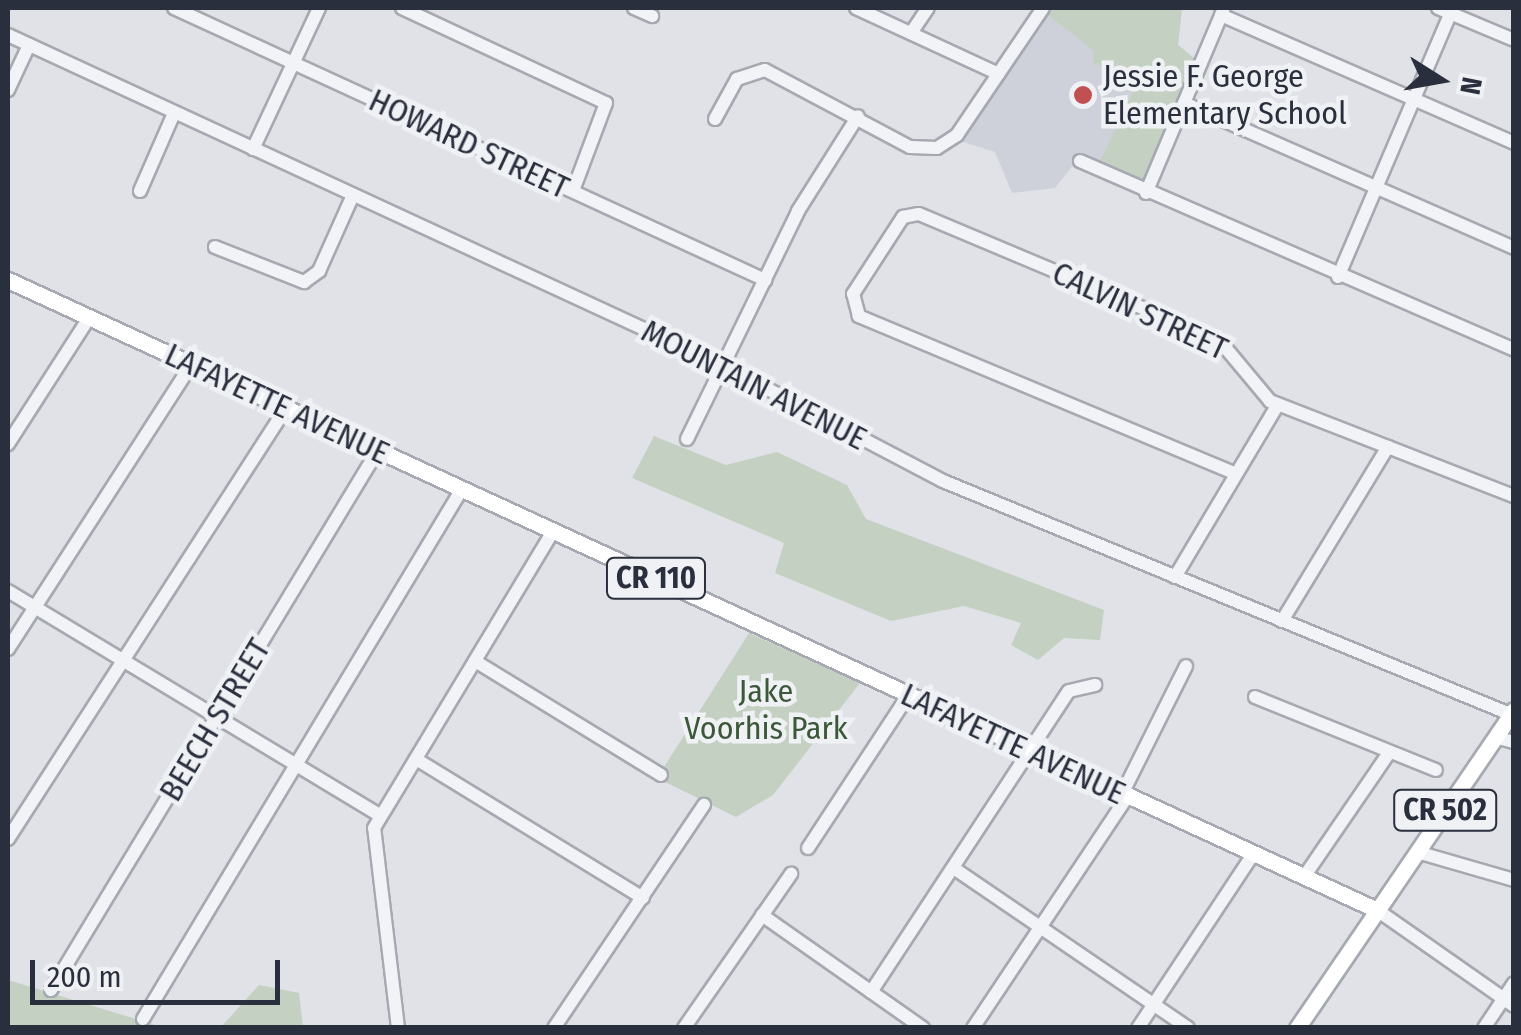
<!DOCTYPE html>
<style>
body{margin:0}
#map{position:relative;width:1521px;height:1035px;overflow:hidden;background:#e0e2e7;font-family:"Fira Sans Condensed",sans-serif}
div>[style]{position:absolute}
.built>*{inset:0;background:#ced1d9}
.green>*{inset:0;background:#c4d1c2}
.roads{filter:drop-shadow(2px 0 #a6a9b1) drop-shadow(-2px 0 #a6a9b1) drop-shadow(0 2px #a6a9b1) drop-shadow(0 -2px #a6a9b1)}
.minor>*{height:12px;margin:-6px;padding:0 6px;transform-origin:6px;border-radius:6px;background:#f2f3f6}
.major>*{height:15px;margin:-7.5px;padding:0 7.5px;transform-origin:7.5px;border-radius:7.5px;background:#fff}
.dots>*{width:28px;height:28px;translate:-50% -50%;box-sizing:border-box;border:5px solid #eff1f5;border-radius:50%}
span{translate:-50% -50%;white-space:nowrap;text-align:center;line-height:1.15;-webkit-text-stroke:9px #eff1f5;paint-order:stroke}
.shield-label span{padding:2px 8px;background:#eff1f5;border:2px solid;border-radius:8px;-webkit-text-stroke-width:0}
.shield-label{font-size:30px;color:#2a2f3d;font-weight:700}
.poi-label{font-size:32px;color:#2a2f3d}
.left{translate:0 -50%;text-align:left}
.street-label{font-size:32px;color:#2a2f3d}
.park-label{font-size:32px;color:#3b5839}
.frame{position:absolute;inset:0;border:10px solid #2a2f3d;pointer-events:none}
.north{position:absolute;left:1391px;top:30px;width:100px;height:100px;-webkit-text-stroke:8px #eff1f5;paint-order:stroke;rotate:101deg;font-size:28px;font-weight:700;line-height:40px;text-align:center;color:#2a2f3d}
.north::after{content:'';display:block;margin:auto;width:35px;height:45px;background:#2a2f3d;clip-path:polygon(50% 0,100% 100%,50% 72%,0 100%)}
.scale{position:absolute;left:30px;top:960px;width:250px;height:45px;box-sizing:border-box;border:5px solid #2a2f3d;border-top:0;padding-left:12px;font-size:30px;line-height:35px;white-space:nowrap;color:#2a2f3d;-webkit-text-stroke:8px #eff1f5;paint-order:stroke}
</style>
<div id="map">
<div class="built">
<div style="clip-path:polygon(1182px 8px,1178px 45px,1195px 59px,1100px 162px,1081px 155px,1055px 188px,1012px 193px,995px 152px,954px 139px,1040px 9px)"></div>
</div>
<div class="green">
<div style="clip-path:polygon(1182px 8px,1178px 45px,1195px 59px,1145px 190px,1095px 172px,1139px 79px,1093px 63px,1094px 51px,1040px 9px)"></div>
<div style="clip-path:polygon(654px 436px,726px 465px,777px 452px,847px 485px,866px 519px,1104px 610px,1100px 640px,1064px 638px,1038px 660px,1011px 645px,1021px 623px,964px 606px,891px 621px,775px 573px,784px 543px,632px 478px)"></div>
<div style="clip-path:polygon(749px 633px,860px 683px,773px 795px,736px 817px,657px 778px)"></div>
<div style="clip-path:polygon(8px 980px,162px 1027px,8px 1027px)"></div>
<div style="clip-path:polygon(259px 985px,299px 993px,303px 1027px,221px 1027px)"></div>
</div>
<div class="roads">
<div class="minor">
<div style="left:174px;top:8px;width:651px;rotate:24.71deg"></div>
<div style="left:402px;top:8px;width:225px;rotate:25deg"></div>
<div style="left:606px;top:103px;width:94px;rotate:110.6deg"></div>
<div style="left:634px;top:8px;width:20px;rotate:24deg"></div>
<div style="left:856px;top:8px;width:157px;rotate:24.8deg"></div>
<div style="left:1438px;top:8px;width:82px;rotate:22.8deg"></div>
<div style="left:1221px;top:15px;width:320px;rotate:23.6deg"></div>
<div style="left:911px;top:33px;width:30px;rotate:-56deg"></div>
<div style="left:8px;top:35px;width:789px;rotate:24.81deg"></div>
<div style="left:724px;top:366px;width:247px;rotate:27.7deg"></div>
<div style="left:943px;top:481px;width:613px;rotate:22.34deg"></div>
<div style="left:8px;top:90px;width:50px;rotate:-65deg"></div>
<div style="left:1184px;top:103px;width:360px;rotate:23.7deg"></div>
<div style="left:715px;top:119px;width:46px;rotate:-61.2deg"></div>
<div style="left:737px;top:79px;width:29px;rotate:-18deg"></div>
<div style="left:765px;top:70px;width:164px;rotate:28deg"></div>
<div style="left:910px;top:147px;width:27px;rotate:2deg"></div>
<div style="left:937px;top:148px;width:24px;rotate:-33deg"></div>
<div style="left:957px;top:135px;width:153px;rotate:-55.9deg"></div>
<div style="left:253px;top:149px;width:156px;rotate:-64.9deg"></div>
<div style="left:1080px;top:161px;width:473px;rotate:23.5deg"></div>
<div style="left:140px;top:191px;width:85px;rotate:-66.4deg"></div>
<div style="left:1146px;top:193px;width:198px;rotate:-67.1deg"></div>
<div style="left:215px;top:247px;width:96px;rotate:21.5deg"></div>
<div style="left:304px;top:282px;width:19px;rotate:-36deg"></div>
<div style="left:319px;top:271px;width:83px;rotate:-65.9deg"></div>
<div style="left:1338px;top:277px;width:293px;rotate:-66.9deg"></div>
<div style="left:687px;top:439px;width:254px;rotate:-64deg"></div>
<div style="left:798px;top:211px;width:112px;rotate:-57.7deg"></div>
<div style="left:8px;top:444px;width:150px;rotate:-57.3deg"></div>
<div style="left:1234px;top:473px;width:407px;rotate:-157.3deg"></div>
<div style="left:859px;top:316px;width:23px;rotate:-105deg"></div>
<div style="left:853px;top:294px;width:92px;rotate:-57deg"></div>
<div style="left:903px;top:217px;width:16px;rotate:-11deg"></div>
<div style="left:919px;top:214px;width:325px;rotate:22.8deg"></div>
<div style="left:1219px;top:340px;width:80px;rotate:50.1deg"></div>
<div style="left:1270px;top:401px;width:262px;rotate:21.3deg"></div>
<div style="left:1175px;top:577px;width:201px;rotate:-59.2deg"></div>
<div style="left:8px;top:591px;width:433px;rotate:31.1deg"></div>
<div style="left:1282px;top:621px;width:204px;rotate:-58.7deg"></div>
<div style="left:8px;top:649px;width:338px;rotate:-57.2deg"></div>
<div style="left:475px;top:661px;width:218px;rotate:31.5deg"></div>
<div style="left:1255px;top:697px;width:195px;rotate:22deg"></div>
<div style="left:1495px;top:737px;width:20px;rotate:15deg"></div>
<div style="left:416px;top:759px;width:266px;rotate:31.5deg"></div>
<div style="left:1122px;top:794px;width:143px;rotate:-63.4deg"></div>
<div style="left:8px;top:839px;width:513px;rotate:-57.18deg"></div>
<div style="left:808px;top:848px;width:182px;rotate:-56.7deg"></div>
<div style="left:1417px;top:852px;width:101px;rotate:16.1deg"></div>
<div style="left:955px;top:869px;width:282px;rotate:34.3deg"></div>
<div style="left:1304px;top:877px;width:147px;rotate:-55.6deg"></div>
<div style="left:1377px;top:910px;width:167px;rotate:35deg"></div>
<div style="left:762px;top:915px;width:197px;rotate:35.1deg"></div>
<div style="left:51px;top:990px;width:631px;rotate:-58.8deg"></div>
<div style="left:871px;top:992px;width:360px;rotate:-56.7deg"></div>
<div style="left:1069px;top:691px;width:27px;rotate:-13deg"></div>
<div style="left:143px;top:1019px;width:619px;rotate:-58.96deg"></div>
<div style="left:398px;top:1028px;width:201px;rotate:-96.8deg"></div>
<div style="left:374px;top:828px;width:347px;rotate:-58.9deg"></div>
<div style="left:554px;top:1028px;width:269px;rotate:-56.1deg"></div>
<div style="left:684px;top:1028px;width:188px;rotate:-55.2deg"></div>
<div style="left:973px;top:1028px;width:278px;rotate:-56.3deg"></div>
<div style="left:1138px;top:1028px;width:209px;rotate:-56.5deg"></div>
<div style="left:1484px;top:1028px;width:54px;rotate:-56.3deg"></div>
</div>
<div class="major">
<div style="left:8px;top:280px;width:1507px;rotate:24.71deg"></div>
<div style="left:1297px;top:1028px;width:385px;rotate:-55.7deg"></div>
</div>
</div>
<div class="dots">
<div style="left:1083px;top:95px;background:#c15053"></div>
</div>
<div class="shield-label">
<span style="left:656px;top:578px">CR 110</span>
<span style="left:1445px;top:810px">CR 502</span>
</div>
<div class="poi-label">
<span class="left" style="left:1103px;top:95px">Jessie F. George<br>Elementary School</span>
</div>
<div class="street-label">
<span style="left:469px;top:144px;rotate:25deg">HOWARD STREET</span>
<span style="left:1140px;top:311px;rotate:25deg">CALVIN STREET</span>
<span style="left:754px;top:385px;rotate:27deg">MOUNTAIN AVENUE</span>
<span style="left:277px;top:404px;rotate:25deg">LAFAYETTE AVENUE</span>
<span style="left:215px;top:720px;rotate:-59deg">BEECH STREET</span>
<span style="left:1013px;top:744px;rotate:25deg">LAFAYETTE AVENUE</span>
</div>
<div class="park-label">
<span style="left:766px;top:710px">Jake<br>Voorhis Park</span>
</div>
<div class="frame"></div>
<div class="north">N</div>
<div class="scale">200 m</div>
</div>
